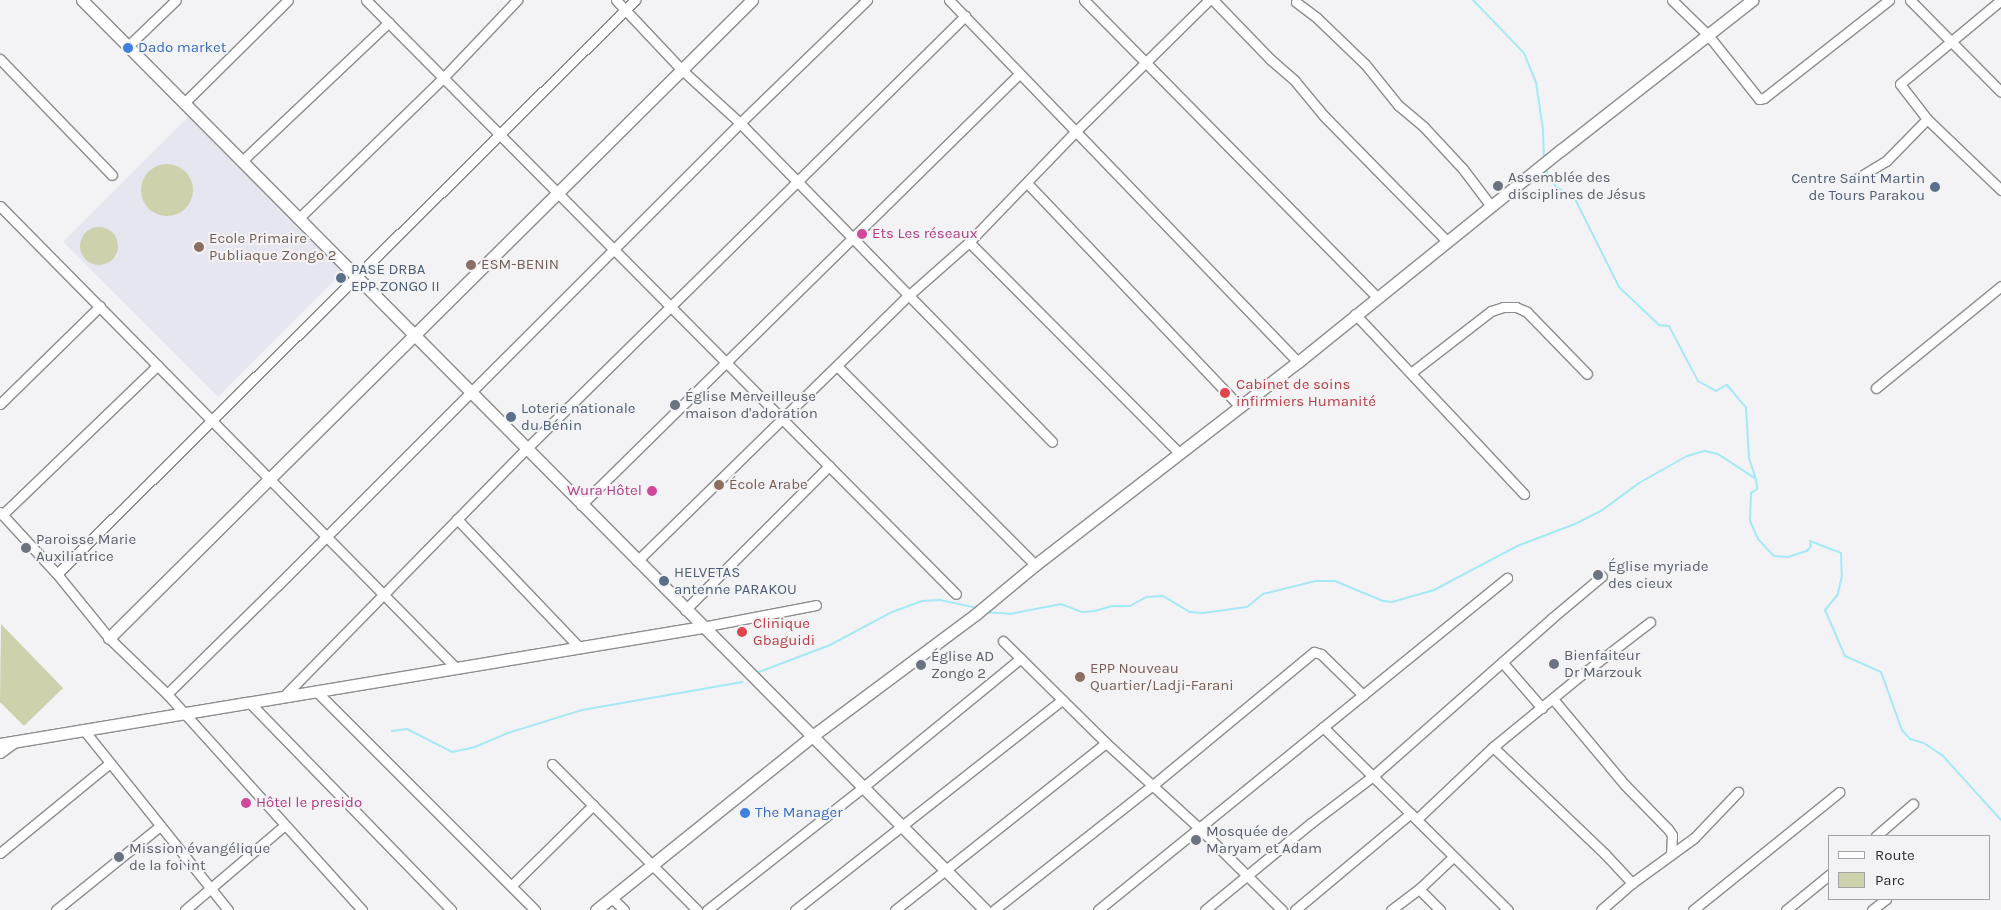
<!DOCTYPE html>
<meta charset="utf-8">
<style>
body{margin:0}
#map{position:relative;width:2001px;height:910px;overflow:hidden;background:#f3f3f5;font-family:Karla,sans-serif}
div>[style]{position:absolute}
.built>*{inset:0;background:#e5e6ef;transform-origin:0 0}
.green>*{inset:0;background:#cdd1ac}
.round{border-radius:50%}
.stream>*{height:2px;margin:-1px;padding:0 1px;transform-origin:1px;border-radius:1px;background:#a5e9f7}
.roads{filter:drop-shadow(1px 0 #8d8d8e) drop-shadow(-1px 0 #8d8d8e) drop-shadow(0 1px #8d8d8e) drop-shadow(0 -1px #8d8d8e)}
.street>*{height:9px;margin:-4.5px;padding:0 4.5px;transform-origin:4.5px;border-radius:4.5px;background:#fff}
.secondary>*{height:11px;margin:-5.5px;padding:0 5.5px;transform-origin:5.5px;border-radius:5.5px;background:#fff}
.dots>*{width:14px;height:14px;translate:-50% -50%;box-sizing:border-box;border:2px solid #f3f3f5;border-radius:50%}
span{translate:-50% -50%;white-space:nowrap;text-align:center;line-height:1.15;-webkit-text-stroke:4px #f3f3f5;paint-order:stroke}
.shop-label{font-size:15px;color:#366cbe}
.left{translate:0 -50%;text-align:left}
.worship-label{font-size:15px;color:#5b616d}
.service-label{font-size:15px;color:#4e5e75}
.right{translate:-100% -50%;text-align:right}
.hotel-label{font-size:15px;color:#b23c85}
.education-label{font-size:15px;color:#785e54}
.health-label{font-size:15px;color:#be3a42}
.legend{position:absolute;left:1828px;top:835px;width:162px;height:65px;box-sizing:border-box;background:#f3f3f5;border:1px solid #a3a3a5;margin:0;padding:6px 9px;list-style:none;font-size:15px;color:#2c2c2d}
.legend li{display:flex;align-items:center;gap:10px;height:25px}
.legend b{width:25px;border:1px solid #a3a3a5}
</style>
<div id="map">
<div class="built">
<div style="left:189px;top:116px;width:219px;height:178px;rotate:45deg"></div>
</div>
<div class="green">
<div class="round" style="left:141px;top:164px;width:52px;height:52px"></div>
<div class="round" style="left:80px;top:227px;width:38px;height:38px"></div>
<div style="clip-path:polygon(1px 624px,63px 688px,24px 726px,0 702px)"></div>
</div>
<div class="stream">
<div style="left:1473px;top:0;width:74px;rotate:46.1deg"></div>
<div style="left:1524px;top:53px;width:31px;rotate:68deg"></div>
<div style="left:1536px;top:82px;width:49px;rotate:81.7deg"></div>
<div style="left:1543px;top:130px;width:26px;rotate:88deg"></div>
<div style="left:1545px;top:169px;width:22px;rotate:58deg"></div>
<div style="left:1557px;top:188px;width:17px;rotate:24deg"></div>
<div style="left:1573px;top:195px;width:103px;rotate:63.4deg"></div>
<div style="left:1619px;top:287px;width:55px;rotate:43.5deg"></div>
<div style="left:1659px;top:325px;width:10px;rotate:6deg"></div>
<div style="left:1669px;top:326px;width:62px;rotate:62.2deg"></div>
<div style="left:1698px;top:381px;width:21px;rotate:29deg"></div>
<div style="left:1716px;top:391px;width:13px;rotate:-29deg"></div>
<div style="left:1727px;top:385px;width:30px;rotate:50deg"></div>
<div style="left:1746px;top:408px;width:50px;rotate:86.6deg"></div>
<div style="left:1749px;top:458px;width:22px;rotate:72deg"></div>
<div style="left:1756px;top:479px;width:10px;rotate:84deg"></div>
<div style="left:1757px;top:489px;width:7px;rotate:146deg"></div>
<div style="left:1751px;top:493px;width:28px;rotate:92deg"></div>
<div style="left:1750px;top:521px;width:20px;rotate:66deg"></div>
<div style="left:1758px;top:539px;width:23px;rotate:47deg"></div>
<div style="left:1774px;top:556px;width:14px;rotate:4deg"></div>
<div style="left:1788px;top:557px;width:20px;rotate:-18deg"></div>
<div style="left:1807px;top:551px;width:6px;rotate:-51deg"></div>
<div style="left:1811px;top:546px;width:5px;rotate:-101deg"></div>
<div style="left:1810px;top:541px;width:33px;rotate:21deg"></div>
<div style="left:1841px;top:553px;width:23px;rotate:88deg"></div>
<div style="left:1842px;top:576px;width:18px;rotate:103deg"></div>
<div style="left:1838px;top:594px;width:21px;rotate:129deg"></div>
<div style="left:1825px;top:610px;width:50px;rotate:66.5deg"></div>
<div style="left:1845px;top:656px;width:39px;rotate:24deg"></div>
<div style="left:1881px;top:672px;width:62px;rotate:70.1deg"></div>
<div style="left:1902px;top:730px;width:12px;rotate:48deg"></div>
<div style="left:1910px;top:739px;width:15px;rotate:16deg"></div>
<div style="left:1924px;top:743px;width:23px;rotate:34deg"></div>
<div style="left:1943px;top:756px;width:86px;rotate:47.8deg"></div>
<div style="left:984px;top:612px;width:26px;rotate:4deg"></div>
<div style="left:1010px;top:614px;width:52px;rotate:-11.1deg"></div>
<div style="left:1061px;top:604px;width:22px;rotate:21deg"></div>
<div style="left:1082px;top:612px;width:13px;rotate:-4deg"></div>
<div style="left:1095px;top:611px;width:19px;rotate:-16deg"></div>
<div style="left:1113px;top:606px;width:17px"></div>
<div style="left:1130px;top:606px;width:18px;rotate:-29deg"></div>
<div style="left:1146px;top:597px;width:17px;rotate:-3deg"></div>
<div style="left:1163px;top:596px;width:31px;rotate:31deg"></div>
<div style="left:1190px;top:612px;width:13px;rotate:4deg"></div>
<div style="left:1203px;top:613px;width:44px;rotate:-7.8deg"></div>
<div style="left:1247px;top:607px;width:21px;rotate:-39deg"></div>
<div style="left:1263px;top:594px;width:54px;rotate:-14deg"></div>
<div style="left:1315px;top:581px;width:20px"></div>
<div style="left:1335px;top:581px;width:52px;rotate:22.6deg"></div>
<div style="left:1383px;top:601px;width:9px;rotate:6deg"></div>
<div style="left:1392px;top:602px;width:44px;rotate:-15.9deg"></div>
<div style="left:1434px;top:590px;width:94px;rotate:-27.9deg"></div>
<div style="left:1517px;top:546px;width:62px;rotate:-20.8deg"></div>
<div style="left:1575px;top:524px;width:29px;rotate:-27deg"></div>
<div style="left:1601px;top:511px;width:47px;rotate:-36.4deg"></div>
<div style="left:1639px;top:483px;width:55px;rotate:-29.4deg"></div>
<div style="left:1687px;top:456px;width:19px;rotate:-16deg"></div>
<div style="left:1705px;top:451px;width:13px;rotate:13deg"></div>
<div style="left:1718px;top:454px;width:45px;rotate:33.3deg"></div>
<div style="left:759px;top:672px;width:76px;rotate:-20.8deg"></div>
<div style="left:830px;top:645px;width:70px;rotate:-28deg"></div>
<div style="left:892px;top:612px;width:32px;rotate:-20deg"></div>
<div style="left:922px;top:601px;width:18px;rotate:-3deg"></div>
<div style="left:940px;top:600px;width:39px;rotate:12deg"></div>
<div style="left:392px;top:731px;width:15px;rotate:-8deg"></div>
<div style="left:407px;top:729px;width:51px;rotate:27.1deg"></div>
<div style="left:452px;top:752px;width:24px;rotate:-12deg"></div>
<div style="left:475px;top:747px;width:33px;rotate:-23deg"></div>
<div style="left:505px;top:734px;width:81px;rotate:-17.3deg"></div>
<div style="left:582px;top:710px;width:163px;rotate:-9.9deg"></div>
</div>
<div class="roads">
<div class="street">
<div style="left:366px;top:0;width:837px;rotate:45.19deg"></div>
<div style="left:616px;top:0;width:96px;rotate:46.7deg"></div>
<div style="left:682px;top:70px;width:79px;rotate:42.4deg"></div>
<div style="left:740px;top:123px;width:446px;rotate:45.6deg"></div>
<div style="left:949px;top:0;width:503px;rotate:46.05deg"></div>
<div style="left:1084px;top:0;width:417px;rotate:45.4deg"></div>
<div style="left:1213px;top:0;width:82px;rotate:46deg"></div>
<div style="left:1270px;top:59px;width:33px;rotate:41deg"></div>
<div style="left:1295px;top:81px;width:45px;rotate:50.4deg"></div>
<div style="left:1324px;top:116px;width:175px;rotate:45.5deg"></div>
<div style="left:1672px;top:0;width:50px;rotate:44.2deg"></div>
<div style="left:1708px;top:35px;width:82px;rotate:51.4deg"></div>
<div style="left:1759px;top:99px;width:5px;rotate:-11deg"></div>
<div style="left:1764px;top:98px;width:159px;rotate:-38.1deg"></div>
<div style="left:1910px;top:0;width:129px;rotate:45.3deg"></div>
<div style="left:2001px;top:0;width:131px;rotate:140.3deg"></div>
<div style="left:1900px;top:84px;width:44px;rotate:52.4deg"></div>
<div style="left:1927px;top:119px;width:103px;rotate:43.8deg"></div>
<div style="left:1296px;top:2px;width:26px;rotate:37deg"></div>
<div style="left:1317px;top:18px;width:66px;rotate:43.8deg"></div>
<div style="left:1365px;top:64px;width:53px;rotate:51.2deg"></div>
<div style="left:1398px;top:105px;width:34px;rotate:40deg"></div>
<div style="left:1424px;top:127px;width:57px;rotate:47.1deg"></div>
<div style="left:1463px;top:169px;width:46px;rotate:52.9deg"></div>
<div style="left:128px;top:46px;width:66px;rotate:-43.8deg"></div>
<div style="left:0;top:59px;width:161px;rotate:46deg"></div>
<div style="left:184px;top:103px;width:146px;rotate:-44.7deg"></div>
<div style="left:242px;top:161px;width:202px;rotate:-43.4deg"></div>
<div style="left:1856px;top:179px;width:35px;rotate:-31deg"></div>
<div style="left:1886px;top:161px;width:59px;rotate:-45.7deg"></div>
<div style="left:1027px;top:183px;width:308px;rotate:46.4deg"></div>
<div style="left:0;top:206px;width:649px;rotate:45.37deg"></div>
<div style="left:298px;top:219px;width:202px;rotate:-44.2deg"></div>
<div style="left:443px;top:78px;width:108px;rotate:-46.5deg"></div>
<div style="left:969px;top:242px;width:298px;rotate:45.1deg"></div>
<div style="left:1355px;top:314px;width:247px;rotate:46.8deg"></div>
<div style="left:837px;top:366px;width:281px;rotate:45.1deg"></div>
<div style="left:1412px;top:372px;width:100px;rotate:-37.7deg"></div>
<div style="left:1491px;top:311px;width:13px;rotate:-18deg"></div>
<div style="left:1503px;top:307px;width:13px"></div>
<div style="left:1516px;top:307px;width:12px;rotate:24deg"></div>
<div style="left:1527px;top:312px;width:86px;rotate:45.9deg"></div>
<div style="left:1876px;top:388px;width:161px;rotate:-39.2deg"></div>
<div style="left:0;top:404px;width:140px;rotate:-44.4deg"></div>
<div style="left:581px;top:505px;width:614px;rotate:-44.54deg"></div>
<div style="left:0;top:512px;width:84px;rotate:47.4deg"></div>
<div style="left:57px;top:574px;width:82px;rotate:50.9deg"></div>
<div style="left:109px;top:638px;width:81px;rotate:44deg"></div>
<div style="left:167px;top:694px;width:291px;rotate:47.9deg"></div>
<div style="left:2px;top:515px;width:216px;rotate:-43.9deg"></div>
<div style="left:457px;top:519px;width:177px;rotate:46.4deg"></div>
<div style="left:637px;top:561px;width:379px;rotate:-44.4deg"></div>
<div style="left:908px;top:296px;width:81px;rotate:-41.5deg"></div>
<div style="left:969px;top:242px;width:153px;rotate:-46.1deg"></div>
<div style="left:1075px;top:132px;width:188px;rotate:-44.6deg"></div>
<div style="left:57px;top:574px;width:815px;rotate:-44.8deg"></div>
<div style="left:685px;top:610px;width:204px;rotate:-45deg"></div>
<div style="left:702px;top:627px;width:116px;rotate:-10.9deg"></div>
<div style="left:1003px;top:641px;width:145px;rotate:44.7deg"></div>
<div style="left:1106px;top:743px;width:126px;rotate:42.4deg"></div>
<div style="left:1199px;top:828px;width:117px;rotate:44.7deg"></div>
<div style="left:1502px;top:662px;width:61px;rotate:49deg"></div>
<div style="left:316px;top:691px;width:310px;rotate:45deg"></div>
<div style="left:167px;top:694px;width:154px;rotate:-44.5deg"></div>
<div style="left:277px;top:586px;width:655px;rotate:-45deg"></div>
<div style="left:740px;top:123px;width:177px;rotate:-44.1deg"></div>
<div style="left:283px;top:697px;width:347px;rotate:-45.6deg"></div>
<div style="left:526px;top:449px;width:617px;rotate:-44.61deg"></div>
<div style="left:1553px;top:699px;width:112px;rotate:50.1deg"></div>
<div style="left:1625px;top:785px;width:62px;rotate:45.7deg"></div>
<div style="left:1668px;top:829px;width:7px;rotate:56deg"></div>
<div style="left:1672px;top:835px;width:19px;rotate:93deg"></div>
<div style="left:249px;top:702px;width:290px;rotate:45.8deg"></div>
<div style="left:1323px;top:727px;width:260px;rotate:44.7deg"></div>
<div style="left:83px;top:729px;width:232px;rotate:51.3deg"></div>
<div style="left:1493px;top:747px;width:155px;rotate:43.7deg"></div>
<div style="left:1605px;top:854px;width:40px;rotate:47deg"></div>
<div style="left:0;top:753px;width:17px;rotate:-36deg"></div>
<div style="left:552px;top:764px;width:206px;rotate:45.2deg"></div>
<div style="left:1417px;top:819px;width:105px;rotate:-43.5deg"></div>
<div style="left:1493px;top:747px;width:114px;rotate:-39.3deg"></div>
<div style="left:1581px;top:675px;width:87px;rotate:-37.5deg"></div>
<div style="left:1876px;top:836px;width:49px;rotate:-40.9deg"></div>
<div style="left:0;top:853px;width:142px;rotate:-39.3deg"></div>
<div style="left:512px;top:885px;width:114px;rotate:-44.6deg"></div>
<div style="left:1419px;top:889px;width:30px;rotate:45deg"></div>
<div style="left:612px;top:898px;width:17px;rotate:45deg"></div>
<div style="left:56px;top:910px;width:134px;rotate:-38.9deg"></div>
<div style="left:185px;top:910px;width:131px;rotate:-40.4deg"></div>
<div style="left:707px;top:910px;width:197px;rotate:-38.2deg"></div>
<div style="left:862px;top:788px;width:205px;rotate:-39.3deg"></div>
<div style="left:795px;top:910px;width:340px;rotate:-38.2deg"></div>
<div style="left:895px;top:910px;width:269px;rotate:-38.4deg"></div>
<div style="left:994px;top:910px;width:202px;rotate:-38.2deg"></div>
<div style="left:1153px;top:785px;width:209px;rotate:-39.6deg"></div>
<div style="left:1314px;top:652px;width:7px;rotate:16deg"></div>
<div style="left:1321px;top:654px;width:59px;rotate:44.3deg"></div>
<div style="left:1098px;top:910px;width:527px;rotate:-39.07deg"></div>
<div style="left:1205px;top:910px;width:137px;rotate:-39.4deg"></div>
<div style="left:1311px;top:823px;width:78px;rotate:-37.2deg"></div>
<div style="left:1373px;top:776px;width:239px;rotate:-41.4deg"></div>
<div style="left:1552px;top:618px;width:65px;rotate:-40deg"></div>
<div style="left:1295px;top:910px;width:151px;rotate:-39.9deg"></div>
<div style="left:1391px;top:910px;width:35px;rotate:-37deg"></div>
<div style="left:1419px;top:889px;width:47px;rotate:-43.3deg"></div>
<div style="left:1601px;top:910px;width:41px;rotate:-41.1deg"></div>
<div style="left:1632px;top:883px;width:77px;rotate:-36deg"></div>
<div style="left:1694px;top:838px;width:64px;rotate:-46.3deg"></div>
<div style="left:1693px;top:910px;width:188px;rotate:-38.9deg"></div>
<div style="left:1786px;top:910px;width:57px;rotate:-39.3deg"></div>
<div style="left:1872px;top:910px;width:18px;rotate:-38deg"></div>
</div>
<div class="secondary">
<div style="left:82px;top:0;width:1282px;rotate:45.22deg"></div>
<div style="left:109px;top:638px;width:906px;rotate:-44.78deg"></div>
<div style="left:0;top:744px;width:712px;rotate:-9.46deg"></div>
<div style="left:596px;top:910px;width:276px;rotate:-38.8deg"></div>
<div style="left:811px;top:737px;width:206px;rotate:-36.7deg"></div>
<div style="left:976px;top:614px;width:77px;rotate:-39.7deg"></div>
<div style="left:1035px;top:565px;width:332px;rotate:-37.7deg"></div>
<div style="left:1298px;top:362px;width:338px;rotate:-38.9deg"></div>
<div style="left:1561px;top:150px;width:243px;rotate:-38.1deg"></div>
</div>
</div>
<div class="dots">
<div style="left:128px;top:48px;background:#3f7fe0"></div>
<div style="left:1498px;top:186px;background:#6b7280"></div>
<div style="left:1935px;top:187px;background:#5c6f8a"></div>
<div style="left:862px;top:234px;background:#d1479c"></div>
<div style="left:199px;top:247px;background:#8d6e63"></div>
<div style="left:471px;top:265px;background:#8d6e63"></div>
<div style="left:341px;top:278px;background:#5c6f8a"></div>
<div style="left:1225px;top:393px;background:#e0444e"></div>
<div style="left:675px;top:405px;background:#6b7280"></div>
<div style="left:511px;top:417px;background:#5c6f8a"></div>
<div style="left:719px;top:485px;background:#8d6e63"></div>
<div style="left:652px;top:491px;background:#d1479c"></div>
<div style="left:26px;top:548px;background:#6b7280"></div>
<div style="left:1598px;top:575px;background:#6b7280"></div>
<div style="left:664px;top:581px;background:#5c6f8a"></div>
<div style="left:742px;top:632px;background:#e0444e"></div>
<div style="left:1554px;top:664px;background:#6b7280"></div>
<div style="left:921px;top:665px;background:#6b7280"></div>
<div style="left:1080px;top:677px;background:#8d6e63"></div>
<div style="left:246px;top:803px;background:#d1479c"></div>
<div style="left:745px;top:813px;background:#3f7fe0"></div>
<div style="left:1196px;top:840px;background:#6b7280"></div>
<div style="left:119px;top:857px;background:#6b7280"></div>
</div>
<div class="shop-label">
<span class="left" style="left:138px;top:48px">Dado market</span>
<span class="left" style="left:755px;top:813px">The Manager</span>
</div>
<div class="worship-label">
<span class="left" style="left:1508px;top:186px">Assemblée des<br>disciplines de Jésus</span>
<span class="left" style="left:685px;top:405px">Église Merveilleuse<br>maison d'adoration</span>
<span class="left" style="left:36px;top:548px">Paroisse Marie<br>Auxiliatrice</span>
<span class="left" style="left:1608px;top:575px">Église myriade<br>des cieux</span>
<span class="left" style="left:1564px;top:664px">Bienfaiteur<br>Dr Marzouk</span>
<span class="left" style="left:931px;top:665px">Église AD<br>Zongo 2</span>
<span class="left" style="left:1206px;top:840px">Mosquée de<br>Maryam et Adam</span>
<span class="left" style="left:129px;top:857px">Mission évangélique<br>de la foi int</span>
</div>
<div class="service-label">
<span class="right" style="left:1925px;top:187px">Centre Saint Martin<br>de Tours Parakou</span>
<span class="left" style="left:351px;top:278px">PASE DRBA<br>EPP ZONGO II</span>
<span class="left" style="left:521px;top:417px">Loterie nationale<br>du Bénin</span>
<span class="left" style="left:674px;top:581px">HELVETAS<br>antenne PARAKOU</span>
</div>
<div class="hotel-label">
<span class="left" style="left:872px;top:234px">Ets Les réseaux</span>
<span class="right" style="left:642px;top:491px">Wura Hôtel</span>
<span class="left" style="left:256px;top:803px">Hôtel le presido</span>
</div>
<div class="education-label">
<span class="left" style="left:209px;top:247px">Ecole Primaire<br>Publiaque Zongo 2</span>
<span class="left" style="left:481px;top:265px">ESM-BENIN</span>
<span class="left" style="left:729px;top:485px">École Arabe</span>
<span class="left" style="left:1090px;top:677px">EPP Nouveau<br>Quartier/Ladji-Farani</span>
</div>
<div class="health-label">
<span class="left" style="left:1236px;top:393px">Cabinet de soins<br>infirmiers Humanité</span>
<span class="left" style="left:753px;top:632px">Clinique<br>Gbaguidi</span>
</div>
<ul class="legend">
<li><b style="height:6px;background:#fff"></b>Route</li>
<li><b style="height:14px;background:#cdd1ac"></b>Parc</li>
</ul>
</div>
